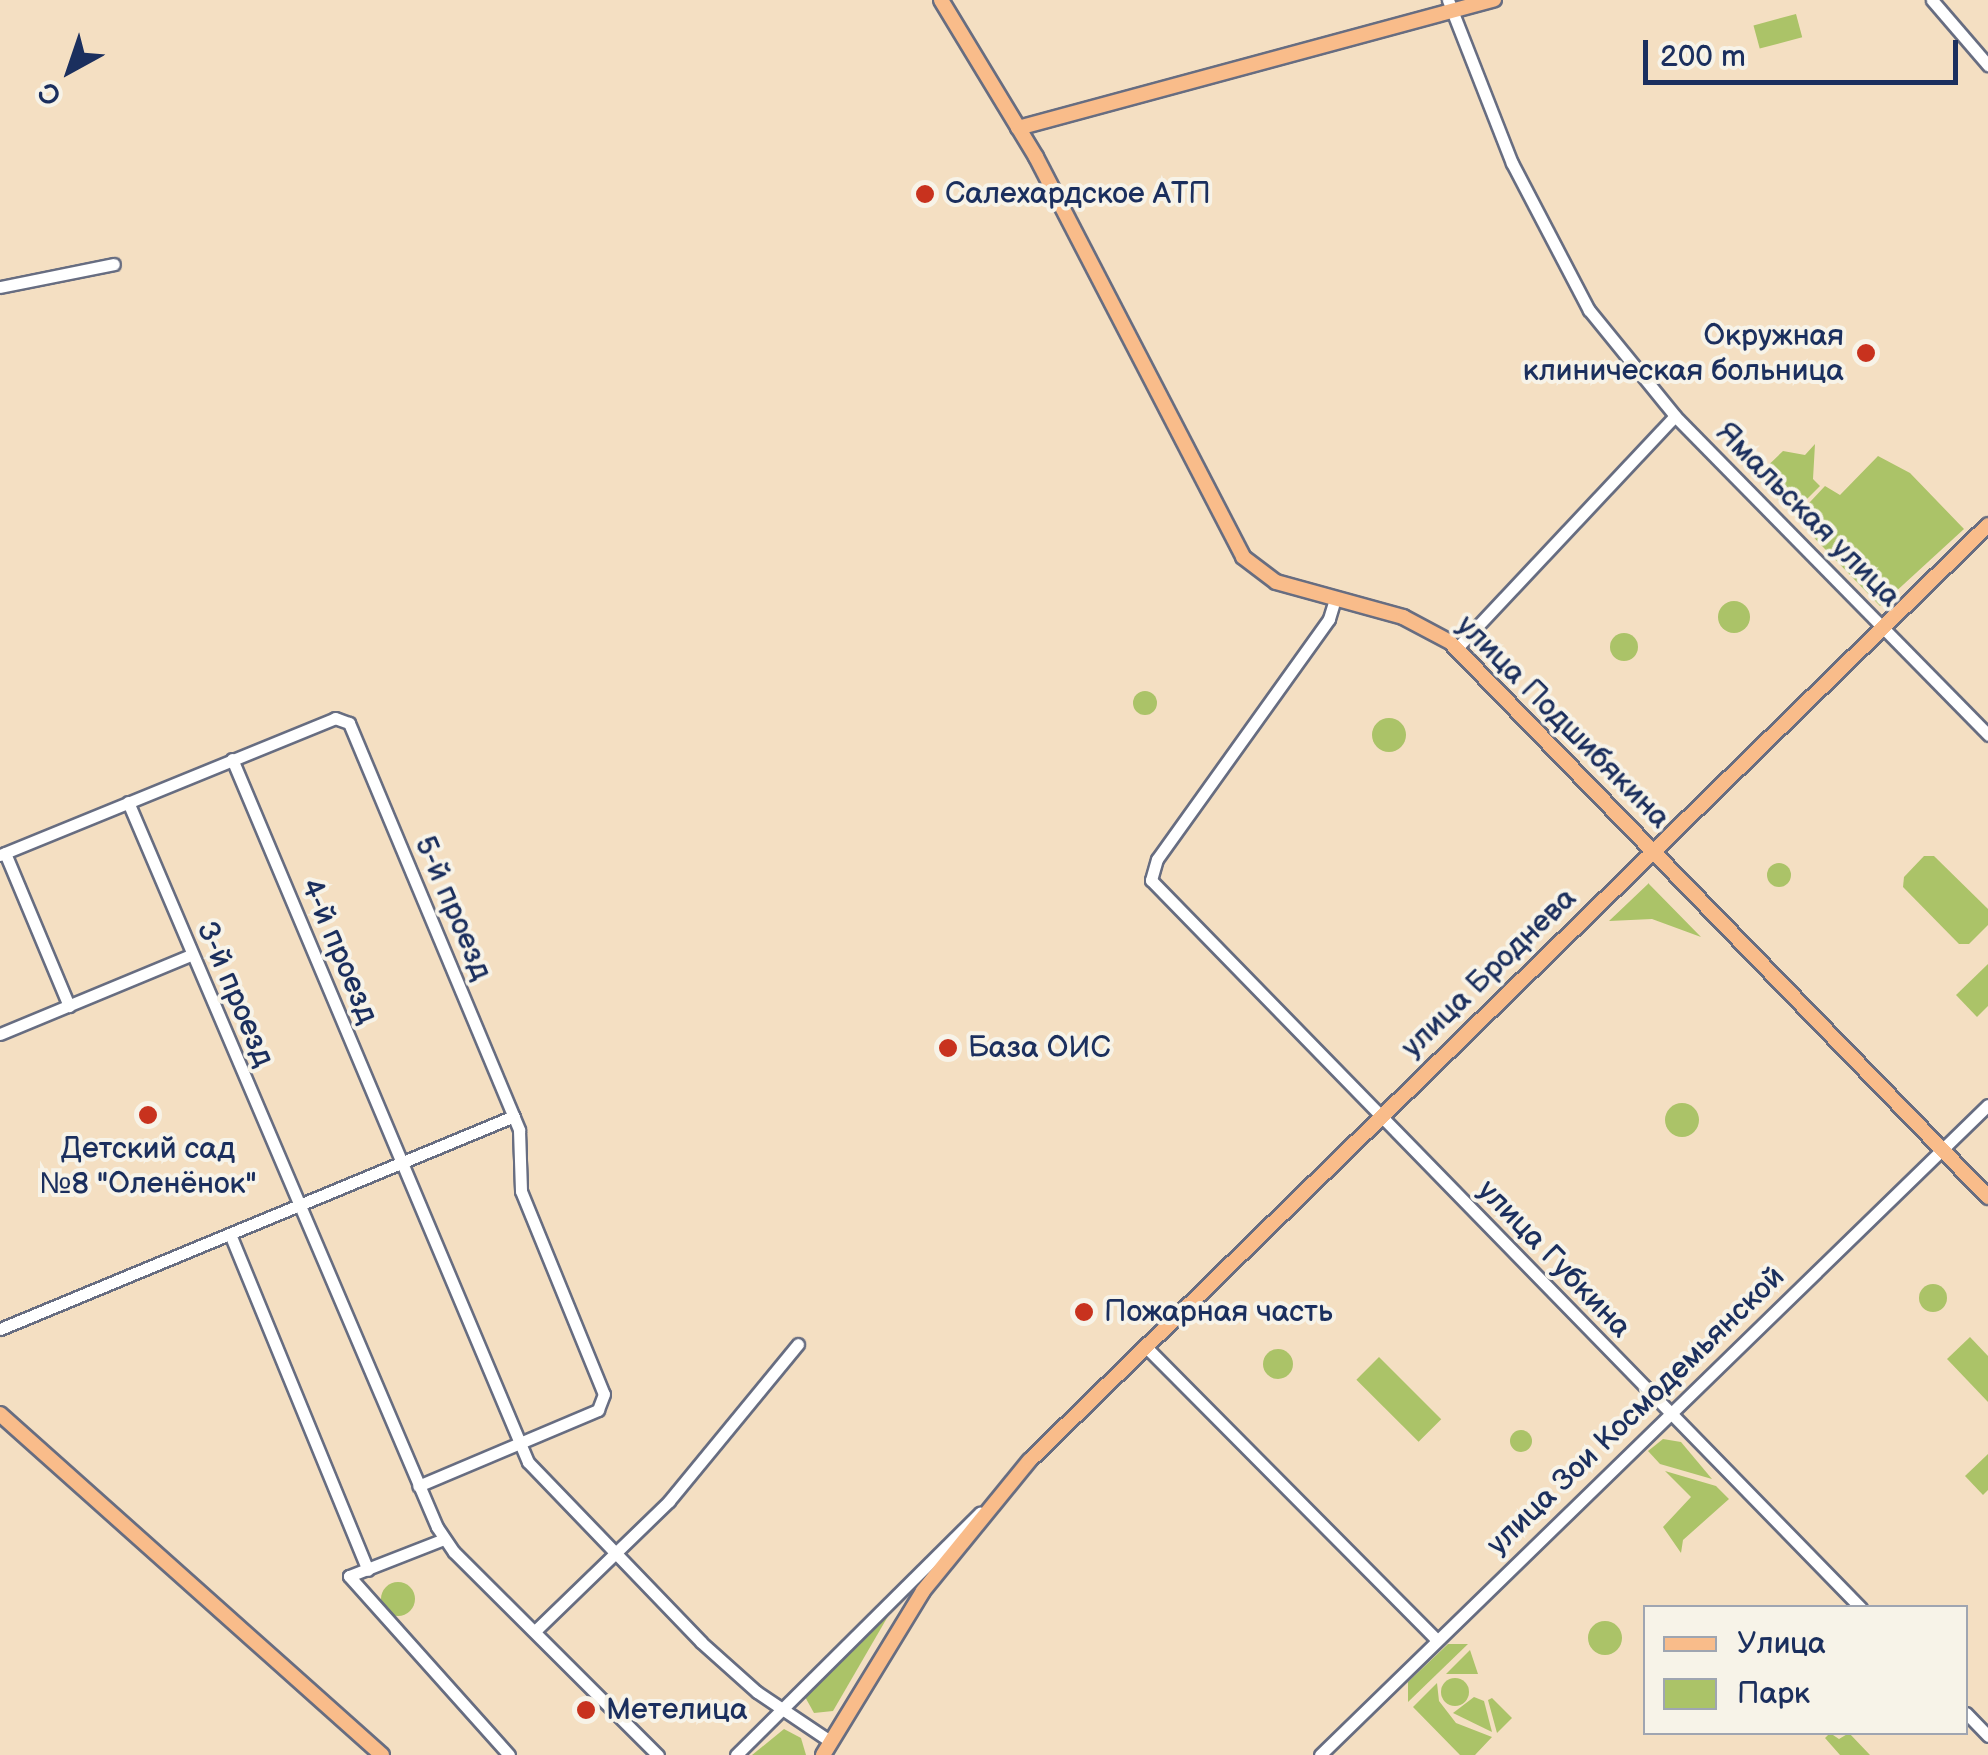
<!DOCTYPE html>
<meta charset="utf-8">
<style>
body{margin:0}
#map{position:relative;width:1988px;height:1755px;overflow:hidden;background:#f4dfc2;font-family:"Balsamiq Sans",sans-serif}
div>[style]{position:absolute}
.green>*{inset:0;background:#abc368;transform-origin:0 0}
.round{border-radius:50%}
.roads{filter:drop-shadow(2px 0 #676d81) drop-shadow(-2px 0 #676d81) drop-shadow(0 2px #676d81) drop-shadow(0 -2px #676d81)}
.minor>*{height:11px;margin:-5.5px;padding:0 5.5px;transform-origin:5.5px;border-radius:5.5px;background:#fff}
.major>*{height:14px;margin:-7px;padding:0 7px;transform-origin:7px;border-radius:7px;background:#f9bc8a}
.dots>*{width:28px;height:28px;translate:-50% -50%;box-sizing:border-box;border:5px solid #f7f3e8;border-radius:50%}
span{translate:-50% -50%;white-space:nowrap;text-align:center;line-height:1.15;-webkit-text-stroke:8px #f7f3e8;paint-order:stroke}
.poi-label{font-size:30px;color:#1b2f5e}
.left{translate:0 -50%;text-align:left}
.right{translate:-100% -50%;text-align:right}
.street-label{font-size:30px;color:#1b2f5e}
.legend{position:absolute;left:1643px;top:1605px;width:325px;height:130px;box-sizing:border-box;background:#f7f3e8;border:2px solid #9fa5b1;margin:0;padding:12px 18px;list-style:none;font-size:30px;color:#1b2f5e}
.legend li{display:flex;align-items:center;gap:20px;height:50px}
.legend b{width:50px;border:2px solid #9fa5b1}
.north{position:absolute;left:20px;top:20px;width:100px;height:100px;-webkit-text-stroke:8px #f7f3e8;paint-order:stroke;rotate:220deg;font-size:28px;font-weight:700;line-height:40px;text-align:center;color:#1b2f5e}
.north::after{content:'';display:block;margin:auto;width:35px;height:45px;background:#1b2f5e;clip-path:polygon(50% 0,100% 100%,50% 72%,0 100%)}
.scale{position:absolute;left:1643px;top:40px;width:315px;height:45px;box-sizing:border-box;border:5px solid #1b2f5e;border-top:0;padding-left:12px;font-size:30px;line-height:35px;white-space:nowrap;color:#1b2f5e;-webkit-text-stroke:8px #f7f3e8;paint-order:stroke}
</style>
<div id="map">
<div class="green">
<div style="left:1796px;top:14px;width:24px;height:44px;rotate:75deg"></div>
<div style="clip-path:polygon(1815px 444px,1813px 479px,1820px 486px,1792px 514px,1756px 477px,1783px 451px,1805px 455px)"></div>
<div style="clip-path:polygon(1878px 456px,1910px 473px,1964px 529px,1880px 606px,1795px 518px,1825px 486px,1840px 495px)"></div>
<div class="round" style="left:1718px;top:601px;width:32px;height:32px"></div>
<div class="round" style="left:1610px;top:633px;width:28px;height:28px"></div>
<div class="round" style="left:1133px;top:691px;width:24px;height:24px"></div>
<div class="round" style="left:1372px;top:718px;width:34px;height:34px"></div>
<div style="clip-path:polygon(1924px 856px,1934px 856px,1988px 909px,1988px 925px,1969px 944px,1959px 944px,1903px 887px,1904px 877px)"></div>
<div class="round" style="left:1767px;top:863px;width:24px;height:24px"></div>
<div style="clip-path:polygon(1649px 883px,1649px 884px,1701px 937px,1652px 919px,1609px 921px)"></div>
<div style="clip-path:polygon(1988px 964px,1988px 1006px,1977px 1017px,1956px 995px)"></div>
<div class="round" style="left:1665px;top:1103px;width:34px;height:34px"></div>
<div class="round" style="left:1919px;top:1284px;width:28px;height:28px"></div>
<div style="clip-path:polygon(1970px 1337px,1988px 1356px,1988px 1402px,1947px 1359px)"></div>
<div class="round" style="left:1263px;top:1349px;width:30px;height:30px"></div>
<div style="left:1379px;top:1357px;width:88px;height:32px;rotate:45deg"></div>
<div class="round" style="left:1510px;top:1430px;width:22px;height:22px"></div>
<div style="clip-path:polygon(1663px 1439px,1681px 1442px,1712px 1479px,1660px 1464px,1648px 1451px)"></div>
<div style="clip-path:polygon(1988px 1454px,1988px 1490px,1983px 1495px,1965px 1476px)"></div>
<div style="clip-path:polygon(1665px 1471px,1716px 1486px,1729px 1499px,1683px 1540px,1681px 1553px,1663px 1527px,1691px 1497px)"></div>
<div class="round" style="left:381px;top:1582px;width:34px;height:34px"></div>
<div style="clip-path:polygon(898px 1599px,833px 1711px,814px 1713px,804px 1695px)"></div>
<div class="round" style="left:1588px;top:1621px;width:34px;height:34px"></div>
<div style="clip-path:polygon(1448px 1644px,1468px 1644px,1408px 1702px,1408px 1682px)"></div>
<div style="clip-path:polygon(1470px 1650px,1478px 1674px,1446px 1674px)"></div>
<div class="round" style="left:1441px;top:1678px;width:28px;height:28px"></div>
<div style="clip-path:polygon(1437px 1683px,1439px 1701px,1456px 1723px,1492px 1737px,1475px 1755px,1460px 1755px,1413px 1707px)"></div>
<div style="clip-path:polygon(1474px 1697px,1484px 1701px,1492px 1732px,1453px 1713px)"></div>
<div style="clip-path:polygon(1492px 1698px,1512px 1718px,1497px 1733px,1488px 1700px)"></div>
<div style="clip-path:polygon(784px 1729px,801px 1738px,806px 1755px,752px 1755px)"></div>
<div style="clip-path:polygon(1830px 1733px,1839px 1739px,1849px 1733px,1870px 1755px,1840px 1755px,1825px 1738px)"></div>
</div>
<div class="roads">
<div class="minor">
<div style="left:1448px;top:0;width:175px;rotate:68.6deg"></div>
<div style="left:1512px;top:163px;width:166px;rotate:62.4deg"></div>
<div style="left:1589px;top:310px;width:136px;rotate:50.9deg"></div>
<div style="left:1675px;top:416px;width:447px;rotate:45.5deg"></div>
<div style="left:1932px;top:0;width:86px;rotate:49.3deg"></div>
<div style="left:0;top:287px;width:116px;rotate:-11.4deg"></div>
<div style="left:1335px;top:599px;width:21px;rotate:107deg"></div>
<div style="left:1329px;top:619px;width:295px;rotate:125.6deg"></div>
<div style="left:1157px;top:859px;width:22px;rotate:106deg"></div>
<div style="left:1151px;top:880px;width:1017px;rotate:45.72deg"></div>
<div style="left:1457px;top:648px;width:318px;rotate:-46.8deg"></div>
<div style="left:232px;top:759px;width:763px;rotate:67.17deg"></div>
<div style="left:528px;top:1462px;width:250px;rotate:46.1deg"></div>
<div style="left:701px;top:1642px;width:75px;rotate:41.8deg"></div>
<div style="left:757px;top:1692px;width:88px;rotate:33.9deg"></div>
<div style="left:128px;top:802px;width:788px;rotate:66.92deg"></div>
<div style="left:437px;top:1527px;width:30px;rotate:56deg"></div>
<div style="left:454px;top:1552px;width:288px;rotate:44.9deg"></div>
<div style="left:5px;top:853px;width:166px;rotate:67.3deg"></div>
<div style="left:0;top:855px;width:362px;rotate:-22.2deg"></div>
<div style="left:335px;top:718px;width:15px;rotate:20deg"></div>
<div style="left:349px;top:723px;width:441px;rotate:67.3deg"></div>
<div style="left:519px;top:1130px;width:61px;rotate:88.1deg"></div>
<div style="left:521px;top:1191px;width:219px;rotate:67.8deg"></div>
<div style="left:604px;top:1394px;width:17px;rotate:111deg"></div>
<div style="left:598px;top:1410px;width:195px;rotate:157.1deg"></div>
<div style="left:0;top:1034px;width:207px;rotate:-22.5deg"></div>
<div style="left:230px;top:1234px;width:363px;rotate:67.7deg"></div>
<div style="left:0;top:1329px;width:556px;rotate:-22.51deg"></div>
<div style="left:1145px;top:1346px;width:414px;rotate:45.2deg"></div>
<div style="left:444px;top:1539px;width:102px;rotate:158.7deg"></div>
<div style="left:349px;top:1576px;width:240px;rotate:48.2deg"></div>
<div style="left:535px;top:1631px;width:187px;rotate:-44.1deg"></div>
<div style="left:669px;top:1501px;width:203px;rotate:-50.6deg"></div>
<div style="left:1966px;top:1713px;width:32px;rotate:46deg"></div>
<div style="left:736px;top:1755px;width:344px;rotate:-44.8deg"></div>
<div style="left:1320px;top:1755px;width:932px;rotate:-44.22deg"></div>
</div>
<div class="major">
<div style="left:941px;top:0;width:184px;rotate:58.8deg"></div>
<div style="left:1036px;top:157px;width:450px;rotate:62.6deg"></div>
<div style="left:1243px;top:557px;width:41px;rotate:37.1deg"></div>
<div style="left:1276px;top:582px;width:132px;rotate:15.4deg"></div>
<div style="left:1403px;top:617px;width:53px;rotate:28deg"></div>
<div style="left:1450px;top:642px;width:773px;rotate:45.89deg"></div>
<div style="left:1018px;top:128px;width:493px;rotate:-15.1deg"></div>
<div style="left:0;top:1414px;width:512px;rotate:41.75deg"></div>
<div style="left:823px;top:1755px;width:192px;rotate:-58.6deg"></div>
<div style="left:923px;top:1591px;width:168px;rotate:-50.8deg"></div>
<div style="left:1029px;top:1461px;width:1340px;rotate:-44.3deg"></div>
</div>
</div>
<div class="dots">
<div style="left:925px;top:194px;background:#c8321e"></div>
<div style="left:1866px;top:353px;background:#c8321e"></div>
<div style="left:948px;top:1048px;background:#c8321e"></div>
<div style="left:148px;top:1115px;background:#c8321e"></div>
<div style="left:1084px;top:1312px;background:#c8321e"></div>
<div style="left:586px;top:1710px;background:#c8321e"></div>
</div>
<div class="poi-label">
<span class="left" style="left:945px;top:194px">Салехардское АТП</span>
<span class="right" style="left:1844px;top:353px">Окружная<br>клиническая больница</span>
<span class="left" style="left:968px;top:1048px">База ОИС</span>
<span style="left:148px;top:1166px">Детский сад<br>№8 "Оленёнок"</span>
<span class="left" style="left:1104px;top:1312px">Пожарная часть</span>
<span class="left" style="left:606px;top:1710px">Метелица</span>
</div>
<div class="street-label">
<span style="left:1808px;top:515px;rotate:45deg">Ямальская улица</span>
<span style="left:1563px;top:722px;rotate:45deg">улица Подшибякина</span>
<span style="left:453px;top:908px;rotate:67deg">5-й проезд</span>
<span style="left:339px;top:951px;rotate:67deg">4-й проезд</span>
<span style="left:1489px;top:973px;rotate:-44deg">улица Броднева</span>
<span style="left:235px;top:994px;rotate:67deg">3-й проезд</span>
<span style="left:1554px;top:1259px;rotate:46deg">улица Губкина</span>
<span style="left:1636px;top:1411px;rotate:-44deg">улица Зои Космодемьянской</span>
</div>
<ul class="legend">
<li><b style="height:12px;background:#f9bc8a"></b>Улица</li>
<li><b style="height:28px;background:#abc368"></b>Парк</li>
</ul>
<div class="north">С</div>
<div class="scale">200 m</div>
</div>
